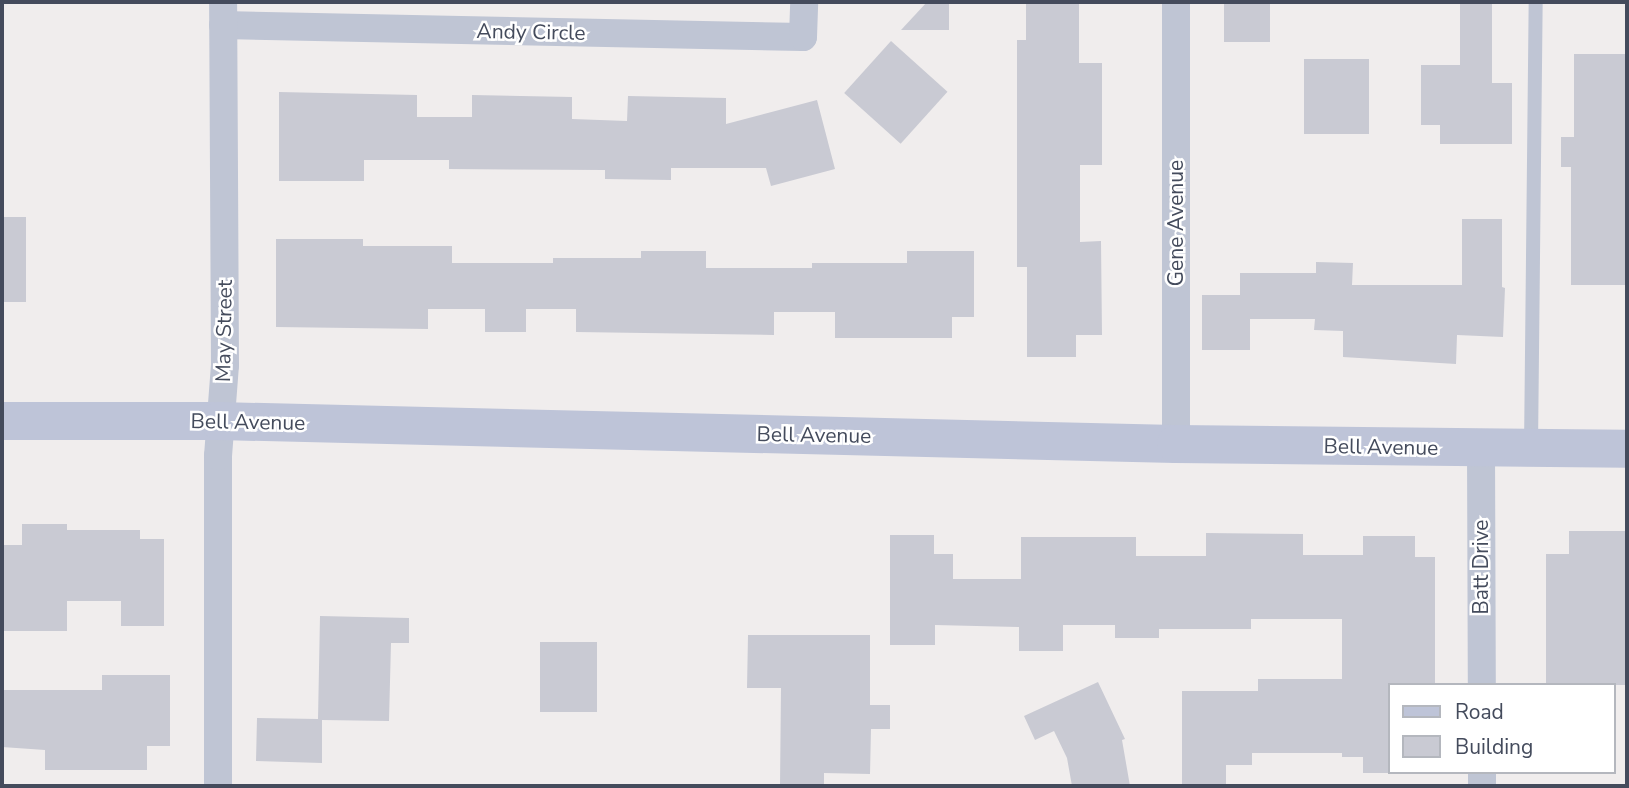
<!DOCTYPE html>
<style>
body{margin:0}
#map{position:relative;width:1629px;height:788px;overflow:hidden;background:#f0eded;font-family:"Nunito Sans",sans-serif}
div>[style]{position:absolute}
.building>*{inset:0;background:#c9cad3;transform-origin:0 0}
.service>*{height:14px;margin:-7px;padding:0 7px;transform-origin:7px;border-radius:7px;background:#bfc5d4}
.minor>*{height:28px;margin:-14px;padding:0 14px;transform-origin:14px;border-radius:14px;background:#bfc5d4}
.secondary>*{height:38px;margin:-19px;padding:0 19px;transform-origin:19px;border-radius:19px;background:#bec4d8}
span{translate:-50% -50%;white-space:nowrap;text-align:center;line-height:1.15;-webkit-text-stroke:5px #fff;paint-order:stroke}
.street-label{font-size:21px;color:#444b5c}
.frame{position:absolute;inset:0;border:4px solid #444b5c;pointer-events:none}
.legend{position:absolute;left:1388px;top:683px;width:228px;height:91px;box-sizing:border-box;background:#fff;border:2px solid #b4b7be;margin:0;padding:9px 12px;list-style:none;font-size:21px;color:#444b5c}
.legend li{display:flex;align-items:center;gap:14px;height:35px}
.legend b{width:35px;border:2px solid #b4b7be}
</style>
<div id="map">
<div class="building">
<div style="clip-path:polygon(927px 2px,949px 2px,949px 30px,901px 30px)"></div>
<div style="clip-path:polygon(1026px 2px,1079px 2px,1079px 63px,1102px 63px,1102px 165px,1080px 165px,1080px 242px,1101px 241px,1102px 335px,1076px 335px,1076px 357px,1027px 357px,1027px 267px,1017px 267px,1017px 40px,1026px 40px)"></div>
<div style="left:1224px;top:2px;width:46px;height:40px"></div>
<div style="clip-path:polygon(1460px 2px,1492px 2px,1492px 83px,1512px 83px,1512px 144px,1440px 144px,1440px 125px,1421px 125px,1421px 65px,1460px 65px)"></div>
<div style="left:891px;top:41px;width:76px;height:70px;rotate:42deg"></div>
<div style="clip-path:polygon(1574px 54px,1627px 54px,1627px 285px,1571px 285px,1571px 167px,1561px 167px,1561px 137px,1574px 137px)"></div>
<div style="left:1304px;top:59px;width:65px;height:75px"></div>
<div style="clip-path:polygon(279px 92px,417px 95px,417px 117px,472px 117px,472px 95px,572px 97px,572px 119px,627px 121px,628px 96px,726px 98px,726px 124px,817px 100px,835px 169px,771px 186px,766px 168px,671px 168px,671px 180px,605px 179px,605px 170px,449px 169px,449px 160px,364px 160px,364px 181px,279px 181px)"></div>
<div style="left:2px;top:217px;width:24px;height:85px"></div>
<div style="clip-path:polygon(1462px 219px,1502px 219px,1502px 287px,1505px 288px,1503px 337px,1457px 335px,1456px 364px,1343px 357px,1343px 331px,1314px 330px,1315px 319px,1250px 319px,1250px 350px,1202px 350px,1202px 295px,1240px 295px,1240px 273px,1316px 273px,1316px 262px,1353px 263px,1352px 285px,1462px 285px)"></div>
<div style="clip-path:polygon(276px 239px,363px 239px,363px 246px,452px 246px,452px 263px,553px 263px,553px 258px,641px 258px,641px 251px,706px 251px,706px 268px,812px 268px,812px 263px,907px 263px,907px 251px,974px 251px,974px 317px,952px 317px,952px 338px,835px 338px,835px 312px,774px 312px,774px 335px,576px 332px,576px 309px,526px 309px,526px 332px,485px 332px,485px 309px,428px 309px,428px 329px,276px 327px)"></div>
<div style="clip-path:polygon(22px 524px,67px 524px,67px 530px,140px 530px,140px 539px,164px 539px,164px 626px,121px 626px,121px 601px,67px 601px,67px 631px,2px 631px,2px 545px,22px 545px)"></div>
<div style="clip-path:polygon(1569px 531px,1627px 531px,1627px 685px,1546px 685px,1546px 554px,1569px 554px)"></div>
<div style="clip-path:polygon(1206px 533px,1303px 534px,1303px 555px,1363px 555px,1363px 536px,1415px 536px,1415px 557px,1435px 557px,1435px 685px,1389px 685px,1389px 773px,1363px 773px,1363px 757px,1342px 757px,1342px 753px,1252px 753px,1252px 765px,1226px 765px,1226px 786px,1182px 786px,1182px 691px,1258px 691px,1258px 679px,1342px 679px,1342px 619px,1251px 619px,1251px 629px,1159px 629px,1159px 638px,1115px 638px,1115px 625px,1063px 625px,1063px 651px,1019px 651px,1019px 627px,935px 625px,935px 645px,890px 645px,890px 535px,934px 535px,934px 554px,953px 554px,953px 579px,1021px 579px,1021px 537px,1136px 537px,1136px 556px,1206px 556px)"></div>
<div style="clip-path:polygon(320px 616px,409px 618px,409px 643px,391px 643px,389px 721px,322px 720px,322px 763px,256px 761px,257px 718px,318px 719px)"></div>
<div style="clip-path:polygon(748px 635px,870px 635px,870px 705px,890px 705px,890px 729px,871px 729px,870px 774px,824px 773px,824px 786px,780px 786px,781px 688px,747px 688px)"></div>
<div style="left:540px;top:642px;width:57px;height:70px"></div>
<div style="clip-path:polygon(102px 675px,170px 675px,170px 746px,147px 746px,147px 770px,45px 770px,45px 750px,2px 747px,2px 690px,102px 690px)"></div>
<div style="clip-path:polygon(1098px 682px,1125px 739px,1122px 740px,1130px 786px,1072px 786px,1067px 758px,1054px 731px,1035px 740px,1024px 716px)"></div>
</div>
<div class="service">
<div style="left:1531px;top:448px;width:446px;rotate:-89.4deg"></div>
</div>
<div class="minor">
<div style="left:223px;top:25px;width:580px;rotate:1.19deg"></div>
<div style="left:803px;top:37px;width:35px;rotate:-88deg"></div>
<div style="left:1176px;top:444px;width:442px;rotate:-90deg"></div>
<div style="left:1481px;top:449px;width:236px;rotate:89.8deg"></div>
<div style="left:1482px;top:772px;width:14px;rotate:90deg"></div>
<div style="left:218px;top:786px;width:330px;rotate:-90deg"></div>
<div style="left:218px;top:456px;width:91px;rotate:-85.6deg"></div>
<div style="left:225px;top:365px;width:363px;rotate:-90.3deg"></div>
</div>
<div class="secondary">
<div style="left:2px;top:421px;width:217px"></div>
<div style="left:219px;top:421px;width:957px;rotate:1.38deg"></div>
<div style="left:1176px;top:444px;width:451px;rotate:0.6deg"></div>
</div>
<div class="street-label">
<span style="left:531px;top:32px;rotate:1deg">Andy Circle</span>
<span style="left:1176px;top:223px;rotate:-90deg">Gene Avenue</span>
<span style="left:224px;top:331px;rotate:-89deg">May Street</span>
<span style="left:248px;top:422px;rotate:1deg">Bell Avenue</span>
<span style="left:814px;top:435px;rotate:1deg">Bell Avenue</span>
<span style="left:1381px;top:447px;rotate:1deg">Bell Avenue</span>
<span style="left:1481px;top:567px;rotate:-90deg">Batt Drive</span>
</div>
<div class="frame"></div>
<ul class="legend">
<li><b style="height:9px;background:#bec4d8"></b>Road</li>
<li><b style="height:19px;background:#c9cad3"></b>Building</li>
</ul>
</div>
